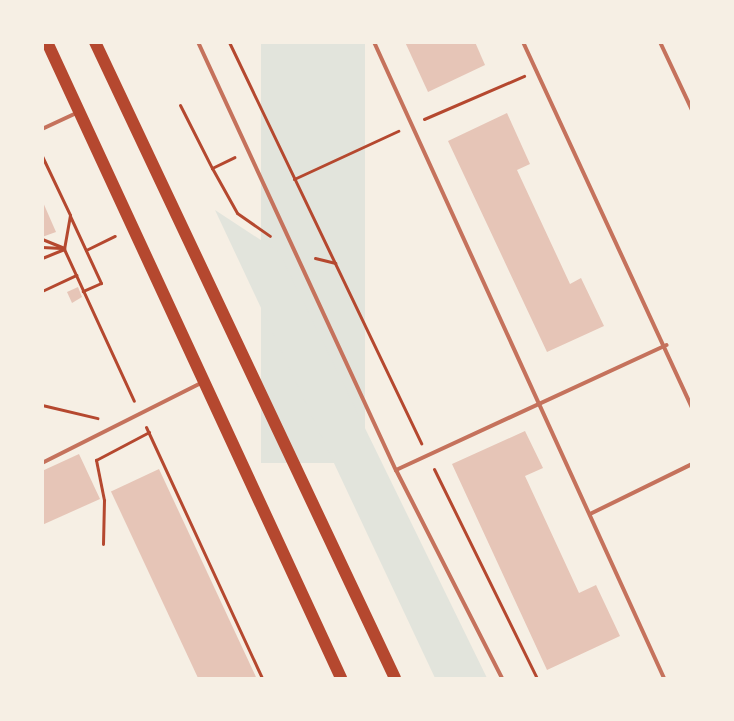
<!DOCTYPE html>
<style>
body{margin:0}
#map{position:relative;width:734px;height:721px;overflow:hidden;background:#f6efe4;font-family:Lato,sans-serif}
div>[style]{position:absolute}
.green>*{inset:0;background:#e2e4dc;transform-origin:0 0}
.building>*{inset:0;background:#e6c5b7;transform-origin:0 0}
.path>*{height:3px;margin:-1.5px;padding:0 1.5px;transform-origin:1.5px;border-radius:1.5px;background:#b5482f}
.service>*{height:4px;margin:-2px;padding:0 2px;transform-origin:2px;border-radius:2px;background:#c5725c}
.primary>*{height:12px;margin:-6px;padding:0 6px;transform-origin:6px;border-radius:6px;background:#b5482f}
span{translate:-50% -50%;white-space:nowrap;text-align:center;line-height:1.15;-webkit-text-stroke:4px #f6efe4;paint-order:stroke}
.frame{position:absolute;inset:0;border:44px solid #f6efe4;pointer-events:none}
</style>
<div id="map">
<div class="green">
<div style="left:261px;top:43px;width:104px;height:420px"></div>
<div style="clip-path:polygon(215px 210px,279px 252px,487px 678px,435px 678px)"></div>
</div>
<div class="building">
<div style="clip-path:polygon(405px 42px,475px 42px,485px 65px,428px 92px)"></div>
<div style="clip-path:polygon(507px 113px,530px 164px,517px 170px,570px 284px,581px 278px,604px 326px,547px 352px,448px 141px)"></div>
<div style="clip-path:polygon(42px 200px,56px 232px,42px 237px)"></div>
<div style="clip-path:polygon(78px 287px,82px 297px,72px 303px,67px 292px)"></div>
<div style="clip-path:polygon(525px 431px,543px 468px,525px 476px,579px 593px,596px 585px,620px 636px,547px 670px,452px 464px)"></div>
<div style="clip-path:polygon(79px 454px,100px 499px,42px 525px,42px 471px)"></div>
<div style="left:159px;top:469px;width:230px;height:53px;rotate:65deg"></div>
</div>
<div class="path">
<div style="left:229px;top:42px;width:445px;rotate:64.4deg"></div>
<div style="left:180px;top:105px;width:71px;rotate:63.1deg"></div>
<div style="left:212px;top:168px;width:25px;rotate:-26deg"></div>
<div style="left:424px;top:119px;width:109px;rotate:-23.3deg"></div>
<div style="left:42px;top:156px;width:65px;rotate:64.6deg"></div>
<div style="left:70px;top:215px;width:35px;rotate:100deg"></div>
<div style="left:64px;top:249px;width:167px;rotate:65.3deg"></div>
<div style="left:212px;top:168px;width:51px;rotate:60.9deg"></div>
<div style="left:237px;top:213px;width:40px;rotate:34.9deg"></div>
<div style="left:294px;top:179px;width:115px;rotate:-24.8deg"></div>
<div style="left:70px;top:216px;width:74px;rotate:65.2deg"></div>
<div style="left:101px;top:283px;width:20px;rotate:156deg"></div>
<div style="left:42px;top:239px;width:24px;rotate:22deg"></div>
<div style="left:42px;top:247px;width:19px;rotate:3deg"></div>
<div style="left:86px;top:250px;width:32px;rotate:-26deg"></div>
<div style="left:42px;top:258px;width:24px;rotate:-22deg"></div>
<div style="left:315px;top:258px;width:21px;rotate:14deg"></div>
<div style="left:42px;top:291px;width:38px;rotate:-25deg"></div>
<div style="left:42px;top:405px;width:57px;rotate:13.3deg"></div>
<div style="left:146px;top:427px;width:277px;rotate:65.2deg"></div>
<div style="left:434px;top:469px;width:233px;rotate:63.8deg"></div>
<div style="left:103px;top:544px;width:44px;rotate:-88.7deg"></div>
<div style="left:104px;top:500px;width:41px;rotate:-101.3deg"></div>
<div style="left:96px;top:460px;width:60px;rotate:-27.8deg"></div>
</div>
<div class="service">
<div style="left:198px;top:42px;width:472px;rotate:65.2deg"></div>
<div style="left:396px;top:470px;width:233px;rotate:63deg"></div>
<div style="left:374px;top:42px;width:699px;rotate:65.49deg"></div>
<div style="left:523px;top:42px;width:402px;rotate:65.2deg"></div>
<div style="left:660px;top:42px;width:75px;rotate:64.8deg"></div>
<div style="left:42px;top:129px;width:38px;rotate:-25deg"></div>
<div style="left:42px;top:463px;width:178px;rotate:-26.7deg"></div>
<div style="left:396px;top:470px;width:298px;rotate:-24.8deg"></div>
<div style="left:590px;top:514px;width:114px;rotate:-26.1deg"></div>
</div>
<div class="primary">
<div style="left:47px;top:42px;width:701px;rotate:65.19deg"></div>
<div style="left:95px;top:42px;width:703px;rotate:64.75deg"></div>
</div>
<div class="frame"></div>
</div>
